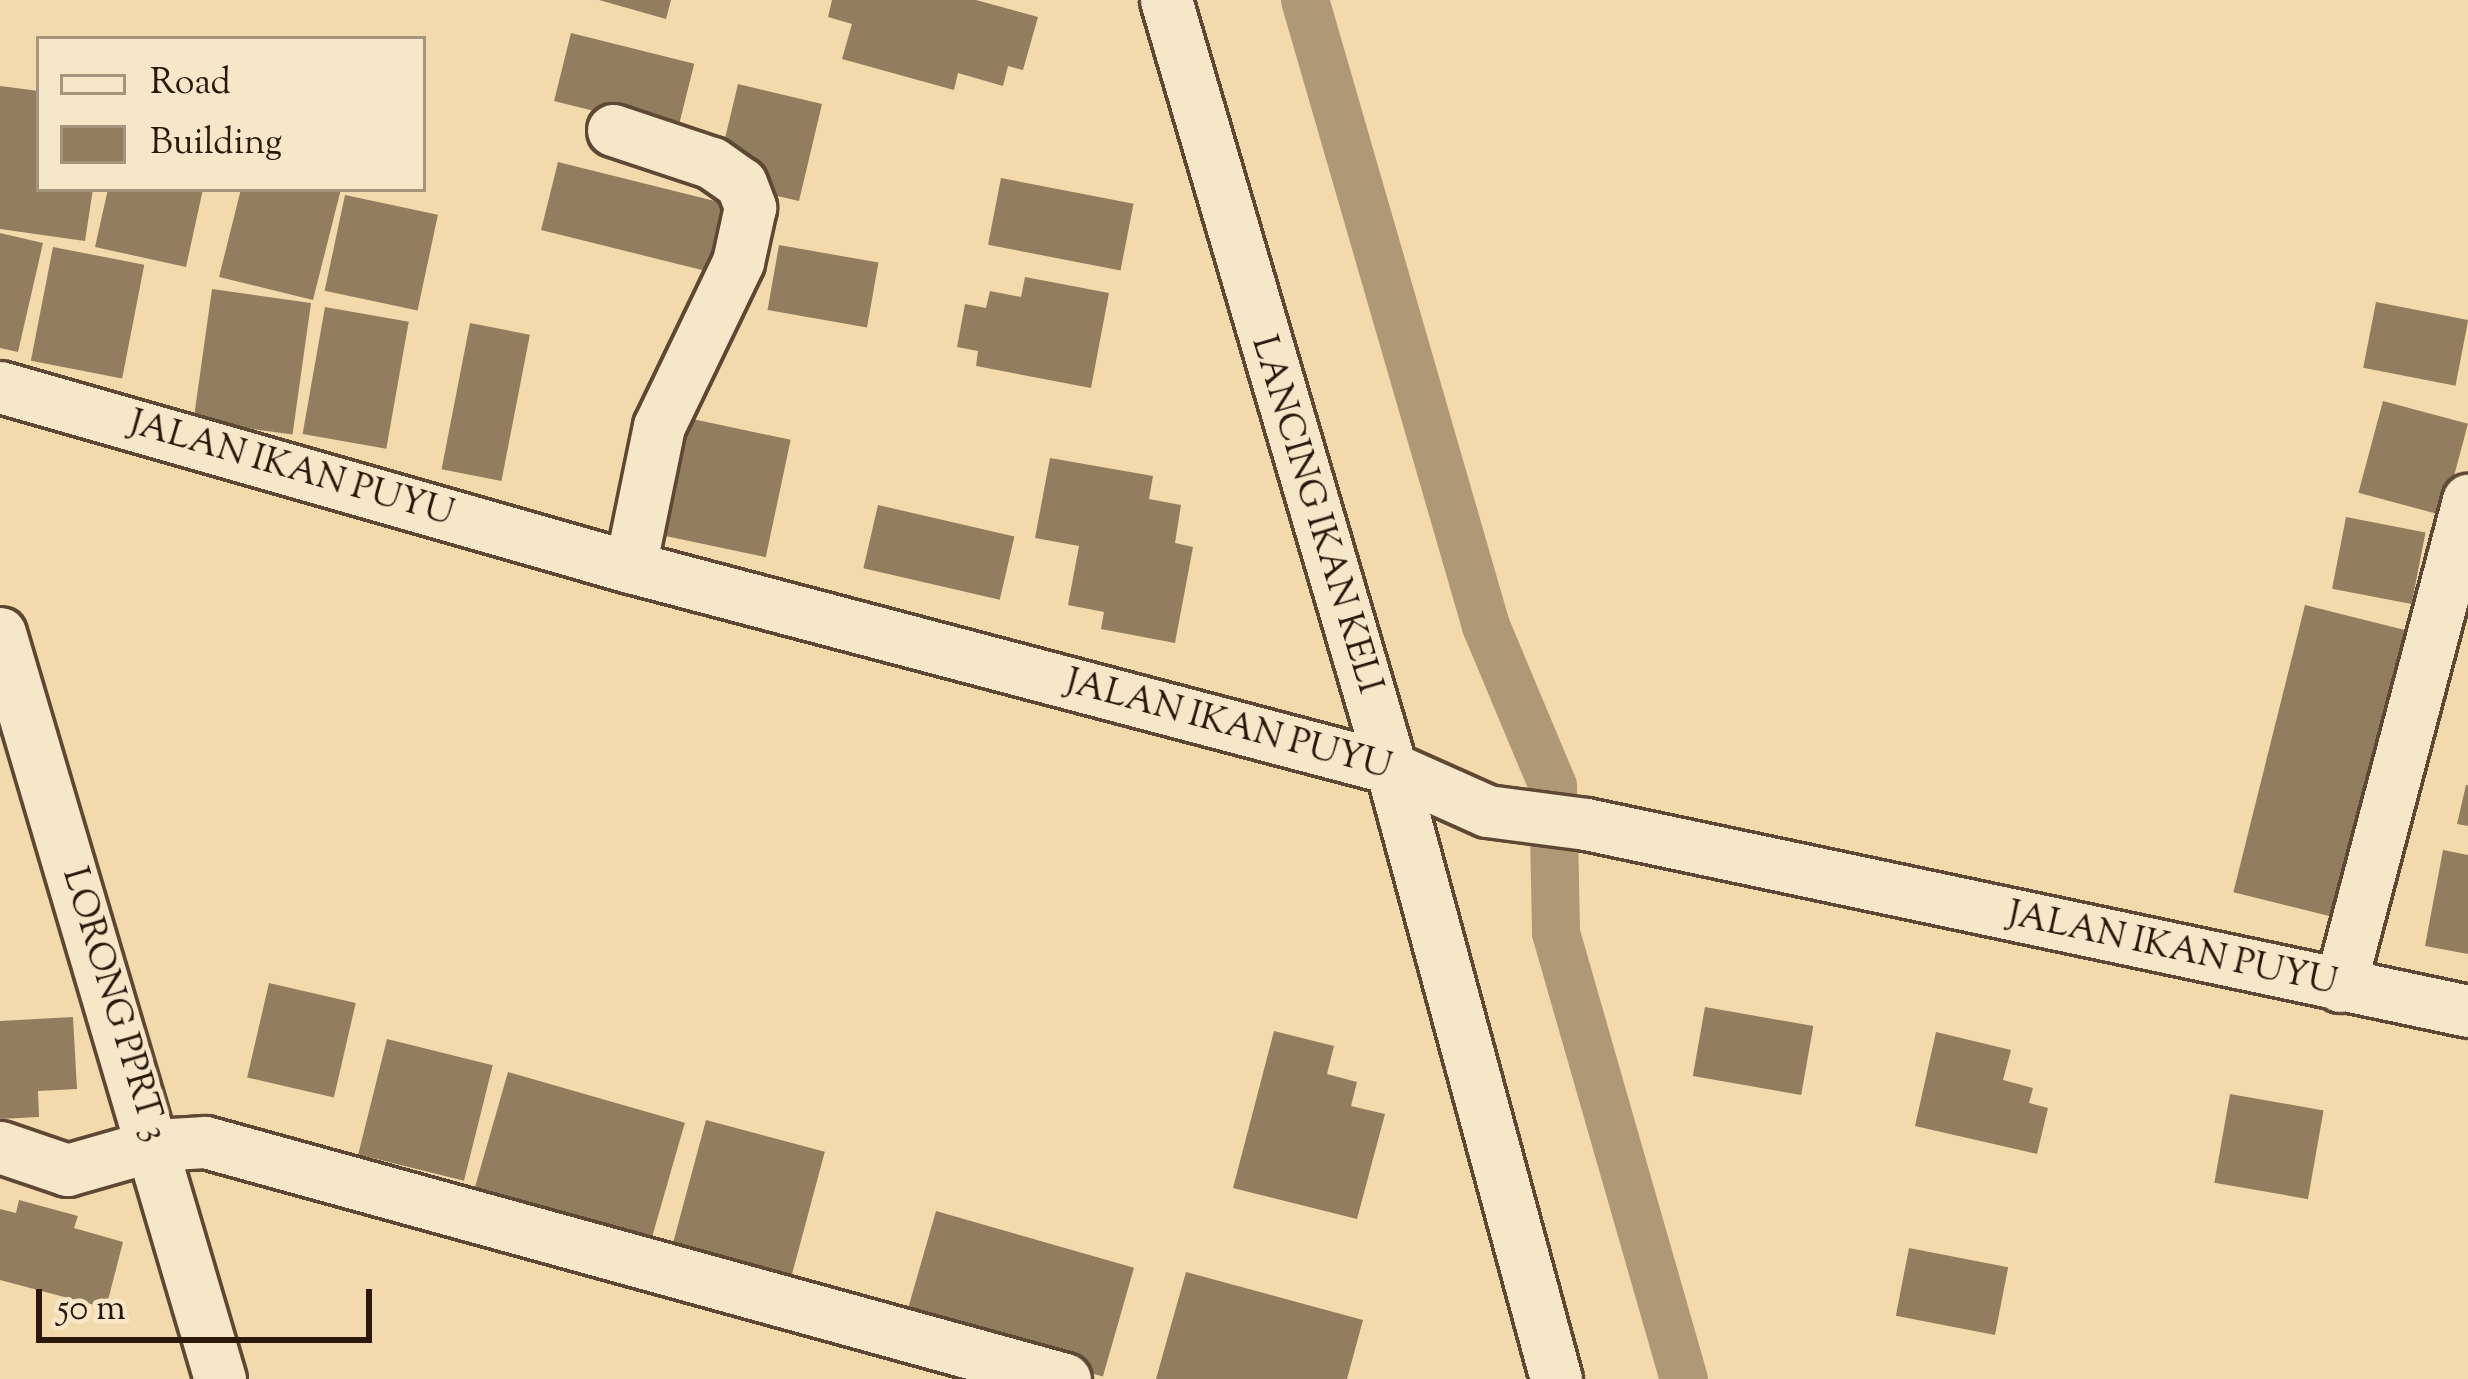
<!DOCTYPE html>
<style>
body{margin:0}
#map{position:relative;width:2468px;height:1379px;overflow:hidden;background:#f3daac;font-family:"Sorts Mill Goudy",serif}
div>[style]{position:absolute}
.canal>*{height:48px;margin:-24px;padding:0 24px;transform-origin:24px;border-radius:24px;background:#af9875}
.building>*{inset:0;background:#937d5f;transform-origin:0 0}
.roads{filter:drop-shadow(3px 0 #5e4833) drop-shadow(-3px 0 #5e4833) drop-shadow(0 3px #5e4833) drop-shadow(0 -3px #5e4833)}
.street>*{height:51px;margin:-25.5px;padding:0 25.5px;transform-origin:25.5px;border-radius:25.5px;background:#f7e7c9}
span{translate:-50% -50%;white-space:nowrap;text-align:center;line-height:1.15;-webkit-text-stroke:9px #f7e7c9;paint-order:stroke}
.street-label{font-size:36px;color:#2c180b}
.legend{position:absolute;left:36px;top:36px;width:390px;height:156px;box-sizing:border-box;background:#f7e7c9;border:3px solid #a6947d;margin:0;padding:15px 21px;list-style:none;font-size:36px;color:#2c180b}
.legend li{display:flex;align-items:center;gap:24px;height:60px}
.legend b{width:60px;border:3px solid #a6947d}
.scale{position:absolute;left:36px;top:1289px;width:336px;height:54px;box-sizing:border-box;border:6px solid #2c180b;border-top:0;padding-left:15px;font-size:36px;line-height:42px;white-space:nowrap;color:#2c180b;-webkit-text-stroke:9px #f7e7c9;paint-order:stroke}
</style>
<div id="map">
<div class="canal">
<div style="left:1305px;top:0;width:652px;rotate:73.87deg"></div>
<div style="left:1486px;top:626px;width:173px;rotate:67.3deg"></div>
<div style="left:1553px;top:786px;width:147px;rotate:88.8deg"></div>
<div style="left:1556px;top:933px;width:464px;rotate:74deg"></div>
</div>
<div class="building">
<div style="clip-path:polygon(599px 0,671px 0,666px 19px)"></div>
<div style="clip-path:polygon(832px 0,976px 0,1038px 17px,1023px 70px,1008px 66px,1003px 86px,958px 73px,954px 90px,842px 59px,852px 24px,828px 17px)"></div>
<div style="left:571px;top:33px;width:127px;height:70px;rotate:14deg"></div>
<div style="clip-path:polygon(738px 84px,822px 104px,799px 201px,756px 191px,763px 164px,721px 155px)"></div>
<div style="clip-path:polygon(0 86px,39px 91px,39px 189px,93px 189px,85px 241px,0 229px)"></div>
<div style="left:558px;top:162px;width:175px;height:70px;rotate:14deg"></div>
<div style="left:1001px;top:178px;width:135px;height:68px;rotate:11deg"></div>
<div style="clip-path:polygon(108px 189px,203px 189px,186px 267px,95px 247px)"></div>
<div style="clip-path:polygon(241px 189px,341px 189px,313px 300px,219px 277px)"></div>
<div style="left:345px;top:195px;width:95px;height:98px;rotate:12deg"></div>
<div style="clip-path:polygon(0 233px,43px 243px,18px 352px,0 348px)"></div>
<div style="left:779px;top:245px;width:101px;height:66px;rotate:10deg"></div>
<div style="left:53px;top:247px;width:93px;height:116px;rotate:11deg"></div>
<div style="clip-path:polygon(1025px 277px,1109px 293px,1091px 388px,976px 366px,978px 351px,957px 347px,965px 304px,986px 308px,990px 291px,1021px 297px)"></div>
<div style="left:212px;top:289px;width:100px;height:133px;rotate:8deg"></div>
<div style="left:2376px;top:302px;width:94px;height:67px;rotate:11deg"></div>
<div style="left:325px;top:307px;width:85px;height:129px;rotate:10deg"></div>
<div style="left:470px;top:323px;width:61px;height:149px;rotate:11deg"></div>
<div style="left:2383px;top:401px;width:88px;height:95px;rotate:15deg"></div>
<div style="left:688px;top:418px;width:105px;height:120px;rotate:12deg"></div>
<div style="clip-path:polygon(1050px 458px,1153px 476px,1149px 499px,1181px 505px,1175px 543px,1193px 547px,1175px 643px,1101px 629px,1104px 612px,1068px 605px,1079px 546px,1035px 538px)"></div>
<div style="left:878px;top:505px;width:140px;height:65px;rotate:13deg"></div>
<div style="left:2346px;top:517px;width:81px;height:73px;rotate:11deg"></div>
<div style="left:2305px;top:605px;width:105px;height:296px;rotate:14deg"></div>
<div style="clip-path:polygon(2466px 785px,2468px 785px,2468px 826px,2457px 824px)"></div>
<div style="clip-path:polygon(2443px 850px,2468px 855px,2468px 954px,2425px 946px)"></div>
<div style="left:269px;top:983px;width:89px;height:97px;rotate:13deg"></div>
<div style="left:1705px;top:1007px;width:110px;height:70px;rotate:10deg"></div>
<div style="clip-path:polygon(73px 1017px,77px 1089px,38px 1091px,39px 1117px,0 1119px,0 1021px)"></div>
<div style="clip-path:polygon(1274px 1031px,1334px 1046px,1327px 1074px,1357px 1082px,1351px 1106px,1385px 1114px,1357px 1219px,1233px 1188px)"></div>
<div style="clip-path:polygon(1936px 1032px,2011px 1050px,2003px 1080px,2033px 1088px,2029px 1103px,2048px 1108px,2037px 1154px,1915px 1126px)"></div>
<div style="left:387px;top:1039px;width:109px;height:119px;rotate:14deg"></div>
<div style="left:508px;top:1072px;width:184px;height:121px;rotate:16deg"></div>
<div style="left:2230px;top:1094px;width:95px;height:90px;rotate:10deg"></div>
<div style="left:706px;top:1120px;width:123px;height:127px;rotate:15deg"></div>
<div style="clip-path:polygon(19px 1200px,78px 1216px,74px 1228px,123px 1242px,106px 1308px,0 1280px,0 1209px,16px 1213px)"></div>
<div style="left:936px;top:1211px;width:206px;height:113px;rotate:16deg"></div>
<div style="left:1909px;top:1248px;width:101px;height:69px;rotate:11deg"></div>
<div style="clip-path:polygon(1186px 1272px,1363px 1320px,1347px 1379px,1156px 1379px)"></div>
</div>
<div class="roads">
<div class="street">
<div style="left:1166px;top:0;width:800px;rotate:73.67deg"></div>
<div style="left:1391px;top:768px;width:633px;rotate:74.89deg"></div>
<div style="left:613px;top:130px;width:104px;rotate:18.4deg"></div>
<div style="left:712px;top:163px;width:35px;rotate:35deg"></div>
<div style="left:741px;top:183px;width:26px;rotate:69deg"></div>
<div style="left:750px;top:207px;width:56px;rotate:102.3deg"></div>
<div style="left:738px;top:262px;width:182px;rotate:115.7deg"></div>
<div style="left:659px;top:426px;width:144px;rotate:101.6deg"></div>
<div style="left:0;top:387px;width:655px;rotate:15.95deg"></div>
<div style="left:630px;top:567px;width:787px;rotate:14.8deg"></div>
<div style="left:1391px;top:768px;width:105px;rotate:24.1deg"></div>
<div style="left:1487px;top:811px;width:100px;rotate:7.5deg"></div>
<div style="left:1586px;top:824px;width:902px;rotate:11.97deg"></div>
<div style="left:0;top:633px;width:778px;rotate:73.57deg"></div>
<div style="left:2340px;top:986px;width:503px;rotate:-75.24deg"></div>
<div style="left:0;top:1147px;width:71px;rotate:18.9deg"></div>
<div style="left:67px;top:1170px;width:91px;rotate:-15.9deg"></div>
<div style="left:155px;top:1145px;width:50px;rotate:-3.4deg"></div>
<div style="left:205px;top:1142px;width:892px;rotate:15.41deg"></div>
</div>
</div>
<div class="street-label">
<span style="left:291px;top:470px;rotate:16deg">JALAN IKAN PUYU</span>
<span style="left:1315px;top:515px;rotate:73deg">LANCING IKAN KELI</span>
<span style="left:1228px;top:726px;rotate:15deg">JALAN IKAN PUYU</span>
<span style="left:2172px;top:950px;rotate:12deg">JALAN IKAN PUYU</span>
<span style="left:113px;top:1005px;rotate:73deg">LORONG PPRT 3</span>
</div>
<ul class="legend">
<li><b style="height:15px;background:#f7e7c9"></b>Road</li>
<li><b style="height:33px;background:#937d5f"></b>Building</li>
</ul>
<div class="scale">50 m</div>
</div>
